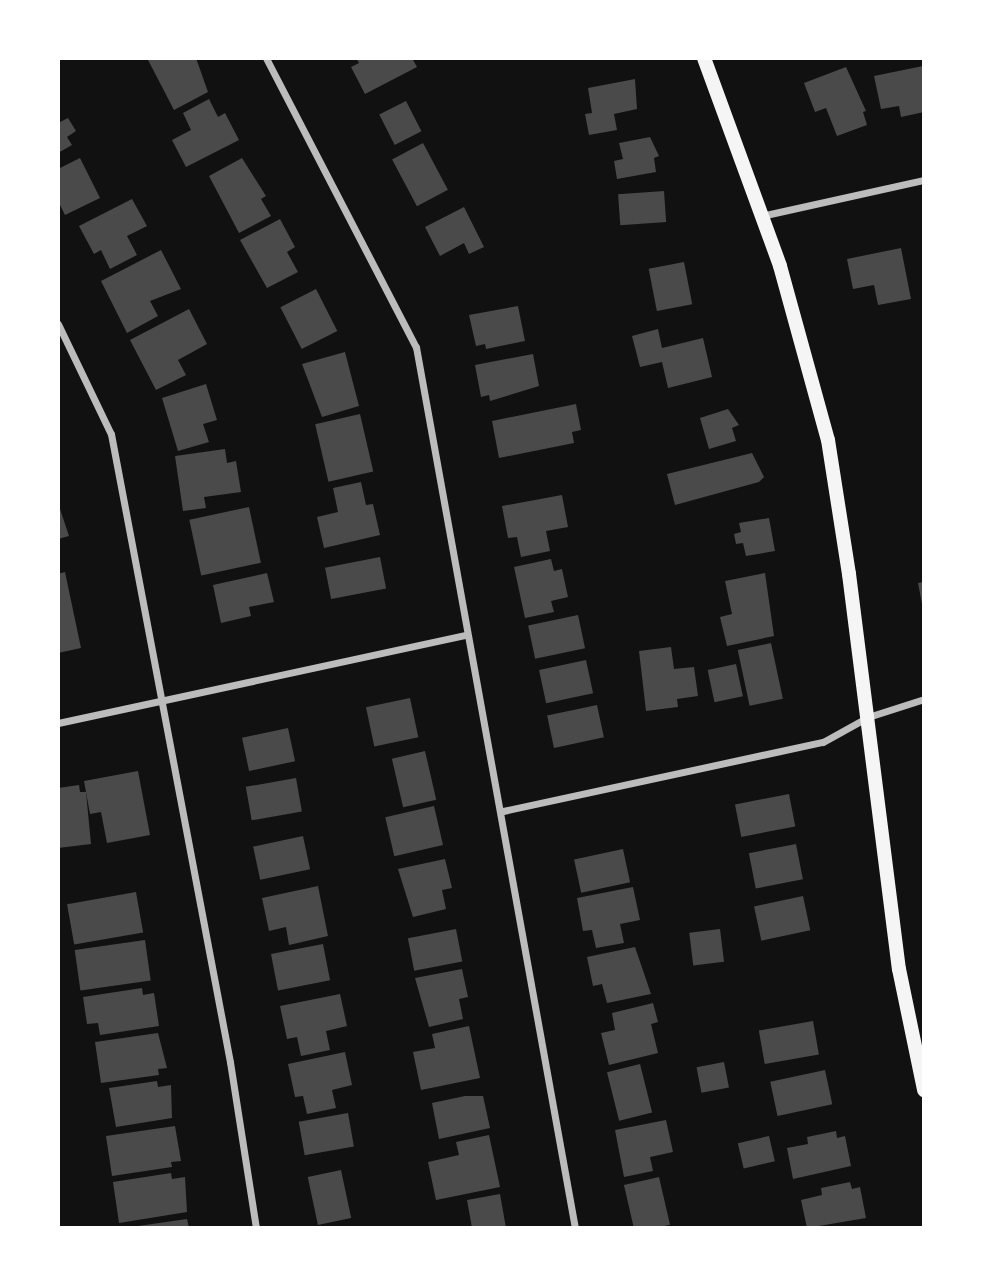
<!DOCTYPE html>
<style>
body{margin:0}
#map{position:relative;width:982px;height:1286px;overflow:hidden;background:#111;font-family:Barlow,sans-serif}
div>[style]{position:absolute}
.building>*{inset:0;background:#4a4a4a;transform-origin:0 0}
.minor>*{height:7px;margin:-3.5px;padding:0 3.5px;transform-origin:3.5px;border-radius:3.5px;background:#bcbcbc}
.secondary>*{height:14px;margin:-7px;padding:0 7px;transform-origin:7px;border-radius:7px;background:#f5f5f5}
span{translate:-50% -50%;white-space:nowrap;text-align:center;line-height:1.15;-webkit-text-stroke:5px #fff;paint-order:stroke}
.frame{position:absolute;inset:0;border:60px solid #fff;pointer-events:none}
</style>
<div id="map">
<div class="building">
<div style="clip-path:polygon(147px 58px,196px 58px,208px 92px,174px 110px)"></div>
<div style="clip-path:polygon(356px 58px,412px 58px,417px 67px,365px 94px,351px 67px,359px 63px)"></div>
<div style="clip-path:polygon(923px 66px,924px 112px,901px 117px,899px 106px,881px 109px,874px 76px)"></div>
<div style="clip-path:polygon(846px 67px,866px 111px,863px 112px,867px 125px,837px 136px,826px 108px,815px 112px,804px 83px)"></div>
<div style="clip-path:polygon(635px 79px,637px 109px,614px 114px,617px 130px,589px 135px,585px 114px,592px 113px,588px 88px)"></div>
<div style="clip-path:polygon(209px 99px,218px 117px,225px 113px,239px 140px,186px 167px,172px 140px,191px 130px,183px 113px)"></div>
<div style="left:406px;top:101px;width:34px;height:30px;rotate:63deg"></div>
<div style="clip-path:polygon(58px 117px,60px 122px,68px 118px,76px 131px,67px 137px,72px 145px,58px 153px)"></div>
<div style="clip-path:polygon(650px 137px,659px 156px,654px 158px,656px 172px,617px 179px,614px 161px,623px 159px,619px 143px)"></div>
<div style="left:423px;top:143px;width:53px;height:35px;rotate:62deg"></div>
<div style="clip-path:polygon(80px 158px,100px 198px,65px 215px,58px 201px,58px 169px)"></div>
<div style="clip-path:polygon(242px 158px,266px 196px,261px 199px,271px 216px,239px 233px,209px 176px)"></div>
<div style="left:664px;top:191px;width:31px;height:46px;rotate:86deg"></div>
<div style="clip-path:polygon(132px 199px,147px 226px,127px 236px,137px 255px,110px 269px,101px 250px,94px 254px,79px 226px)"></div>
<div style="clip-path:polygon(464px 207px,484px 247px,469px 254px,464px 243px,440px 256px,425px 227px)"></div>
<div style="clip-path:polygon(280px 219px,295px 247px,287px 252px,298px 272px,267px 288px,240px 240px)"></div>
<div style="clip-path:polygon(901px 248px,911px 299px,878px 305px,874px 285px,853px 289px,847px 259px)"></div>
<div style="clip-path:polygon(161px 250px,181px 289px,150px 301px,158px 316px,127px 333px,101px 281px)"></div>
<div style="left:684px;top:262px;width:43px;height:36px;rotate:79deg"></div>
<div style="left:316px;top:289px;width:47px;height:40px;rotate:63deg"></div>
<div style="clip-path:polygon(518px 306px,525px 341px,486px 349px,485px 344px,476px 346px,469px 315px)"></div>
<div style="clip-path:polygon(189px 309px,207px 344px,178px 360px,186px 375px,156px 390px,130px 340px)"></div>
<div style="clip-path:polygon(658px 329px,662px 348px,703px 338px,712px 377px,668px 388px,662px 362px,640px 367px,632px 336px)"></div>
<div style="clip-path:polygon(345px 352px,359px 406px,322px 417px,302px 364px)"></div>
<div style="clip-path:polygon(533px 354px,539px 386px,490px 401px,489px 395px,481px 397px,475px 365px)"></div>
<div style="clip-path:polygon(206px 384px,217px 420px,203px 424px,209px 442px,178px 451px,162px 398px)"></div>
<div style="clip-path:polygon(576px 404px,581px 430px,572px 432px,574px 443px,499px 458px,492px 421px)"></div>
<div style="clip-path:polygon(728px 409px,739px 425px,732px 428px,736px 441px,709px 449px,700px 418px)"></div>
<div style="left:360px;top:414px;width:59px;height:46px;rotate:77deg"></div>
<div style="clip-path:polygon(225px 449px,227px 463px,236px 461px,241px 492px,204px 497px,206px 508px,183px 511px,175px 456px)"></div>
<div style="clip-path:polygon(752px 453px,764px 477px,759px 482px,675px 505px,667px 474px)"></div>
<div style="clip-path:polygon(361px 482px,366px 505px,373px 504px,380px 535px,324px 548px,317px 517px,338px 512px,333px 488px)"></div>
<div style="clip-path:polygon(562px 495px,568px 527px,546px 531px,550px 551px,521px 557px,517px 537px,508px 538px,502px 506px)"></div>
<div style="clip-path:polygon(58px 503px,69px 536px,58px 539px)"></div>
<div style="left:249px;top:507px;width:57px;height:61px;rotate:78deg"></div>
<div style="clip-path:polygon(769px 518px,775px 551px,746px 556px,743px 543px,736px 544px,734px 534px,741px 532px,739px 523px)"></div>
<div style="left:380px;top:557px;width:32px;height:56px;rotate:79deg"></div>
<div style="clip-path:polygon(551px 559px,554px 571px,562px 569px,568px 597px,551px 601px,554px 612px,525px 618px,514px 567px)"></div>
<div style="clip-path:polygon(65px 572px,81px 648px,58px 653px,58px 574px)"></div>
<div style="clip-path:polygon(267px 573px,274px 602px,249px 607px,251px 616px,221px 623px,213px 585px)"></div>
<div style="clip-path:polygon(765px 573px,774px 636px,727px 646px,720px 617px,732px 614px,725px 581px)"></div>
<div style="clip-path:polygon(924px 582px,924px 609px,923px 609px,918px 583px)"></div>
<div style="left:578px;top:615px;width:34px;height:51px;rotate:78deg"></div>
<div style="left:771px;top:643px;width:57px;height:34px;rotate:78deg"></div>
<div style="clip-path:polygon(671px 647px,674px 669px,694px 667px,698px 696px,677px 699px,678px 707px,646px 711px,639px 651px)"></div>
<div style="left:586px;top:660px;width:34px;height:48px;rotate:78deg"></div>
<div style="left:736px;top:664px;width:33px;height:29px;rotate:78deg"></div>
<div style="left:410px;top:698px;width:40px;height:45px;rotate:78deg"></div>
<div style="left:597px;top:705px;width:33px;height:51px;rotate:78deg"></div>
<div style="left:288px;top:728px;width:34px;height:47px;rotate:78deg"></div>
<div style="left:425px;top:751px;width:50px;height:34px;rotate:77deg"></div>
<div style="clip-path:polygon(138px 771px,150px 835px,107px 843px,101px 812px,90px 814px,84px 781px)"></div>
<div style="left:296px;top:778px;width:34px;height:51px;rotate:80deg"></div>
<div style="clip-path:polygon(79px 785px,80px 792px,86px 792px,91px 844px,58px 848px,58px 788px)"></div>
<div style="left:789px;top:794px;width:33px;height:55px;rotate:79deg"></div>
<div style="left:434px;top:806px;width:40px;height:50px;rotate:77deg"></div>
<div style="left:303px;top:836px;width:34px;height:51px;rotate:78deg"></div>
<div style="left:796px;top:844px;width:36px;height:48px;rotate:79deg"></div>
<div style="left:623px;top:849px;width:34px;height:50px;rotate:78deg"></div>
<div style="clip-path:polygon(445px 859px,452px 888px,442px 890px,446px 909px,413px 917px,398px 869px)"></div>
<div style="clip-path:polygon(318px 886px,328px 936px,289px 945px,286px 927px,269px 931px,262px 898px)"></div>
<div style="clip-path:polygon(633px 887px,640px 920px,620px 924px,624px 943px,596px 948px,592px 930px,583px 931px,577px 898px)"></div>
<div style="left:136px;top:892px;width:41px;height:70px;rotate:80deg"></div>
<div style="left:803px;top:896px;width:35px;height:50px;rotate:78deg"></div>
<div style="left:456px;top:929px;width:33px;height:49px;rotate:79deg"></div>
<div style="left:720px;top:929px;width:33px;height:31px;rotate:83deg"></div>
<div style="left:145px;top:940px;width:41px;height:71px;rotate:82deg"></div>
<div style="left:323px;top:944px;width:37px;height:53px;rotate:79deg"></div>
<div style="clip-path:polygon(635px 947px,651px 994px,607px 1003px,602px 984px,593px 986px,587px 957px)"></div>
<div style="clip-path:polygon(462px 969px,468px 997px,459px 999px,463px 1019px,429px 1027px,415px 978px)"></div>
<div style="clip-path:polygon(142px 988px,143px 995px,154px 993px,159px 1026px,100px 1035px,98px 1023px,87px 1024px,83px 997px)"></div>
<div style="clip-path:polygon(340px 994px,347px 1026px,326px 1031px,330px 1050px,301px 1056px,297px 1037px,287px 1039px,280px 1006px)"></div>
<div style="clip-path:polygon(653px 1003px,658px 1022px,651px 1024px,658px 1053px,609px 1065px,601px 1033px,615px 1030px,612px 1013px)"></div>
<div style="left:813px;top:1021px;width:34px;height:55px;rotate:80deg"></div>
<div style="clip-path:polygon(469px 1026px,480px 1078px,421px 1090px,413px 1052px,435px 1048px,432px 1034px)"></div>
<div style="clip-path:polygon(158px 1033px,167px 1068px,158px 1069px,159px 1075px,101px 1083px,95px 1042px)"></div>
<div style="clip-path:polygon(345px 1052px,352px 1085px,332px 1090px,336px 1108px,307px 1114px,303px 1096px,295px 1097px,288px 1064px)"></div>
<div style="left:724px;top:1062px;width:26px;height:28px;rotate:79deg"></div>
<div style="left:640px;top:1064px;width:50px;height:34px;rotate:76deg"></div>
<div style="left:825px;top:1070px;width:35px;height:56px;rotate:78deg"></div>
<div style="clip-path:polygon(157px 1081px,158px 1087px,171px 1085px,172px 1118px,116px 1127px,109px 1088px)"></div>
<div style="clip-path:polygon(465px 1096px,483px 1096px,490px 1128px,439px 1139px,432px 1103px)"></div>
<div style="left:348px;top:1113px;width:34px;height:50px;rotate:80deg"></div>
<div style="clip-path:polygon(666px 1120px,673px 1152px,650px 1157px,653px 1171px,624px 1177px,615px 1130px)"></div>
<div style="clip-path:polygon(175px 1126px,181px 1161px,171px 1162px,172px 1167px,112px 1176px,106px 1136px)"></div>
<div style="clip-path:polygon(836px 1131px,837px 1138px,845px 1136px,851px 1166px,793px 1179px,787px 1148px,808px 1144px,807px 1137px)"></div>
<div style="clip-path:polygon(489px 1135px,500px 1187px,436px 1200px,428px 1162px,459px 1155px,456px 1142px)"></div>
<div style="left:769px;top:1136px;width:26px;height:32px;rotate:77deg"></div>
<div style="left:341px;top:1170px;width:49px;height:34px;rotate:78deg"></div>
<div style="clip-path:polygon(171px 1173px,172px 1179px,185px 1177px,187px 1212px,119px 1223px,113px 1182px)"></div>
<div style="left:659px;top:1177px;width:49px;height:36px;rotate:77deg"></div>
<div style="clip-path:polygon(850px 1182px,852px 1189px,860px 1187px,866px 1218px,807px 1228px,801px 1200px,822px 1195px,821px 1188px)"></div>
<div style="clip-path:polygon(500px 1194px,506px 1228px,472px 1228px,467px 1200px)"></div>
<div style="clip-path:polygon(187px 1219px,189px 1228px,131px 1228px,131px 1227px)"></div>
</div>
<div class="minor">
<div style="left:266px;top:58px;width:326px;rotate:62.6deg"></div>
<div style="left:416px;top:347px;width:895px;rotate:79.77deg"></div>
<div style="left:761px;top:216px;width:167px;rotate:-12.5deg"></div>
<div style="left:58px;top:324px;width:122px;rotate:64.3deg"></div>
<div style="left:111px;top:434px;width:639px;rotate:79.27deg"></div>
<div style="left:230px;top:1062px;width:168px;rotate:81.1deg"></div>
<div style="left:58px;top:723px;width:417px;rotate:-12.2deg"></div>
<div style="left:503px;top:811px;width:327px;rotate:-12.2deg"></div>
<div style="left:823px;top:742px;width:51px;rotate:-29.1deg"></div>
<div style="left:868px;top:717px;width:59px;rotate:-17.8deg"></div>
</div>
<div class="secondary">
<div style="left:704px;top:58px;width:221px;rotate:69.9deg"></div>
<div style="left:780px;top:266px;width:180px;rotate:74.6deg"></div>
<div style="left:828px;top:440px;width:136px;rotate:81.1deg"></div>
<div style="left:849px;top:574px;width:398px;rotate:82.8deg"></div>
<div style="left:899px;top:969px;width:124px;rotate:78.3deg"></div>
</div>
<div class="frame"></div>
</div>
